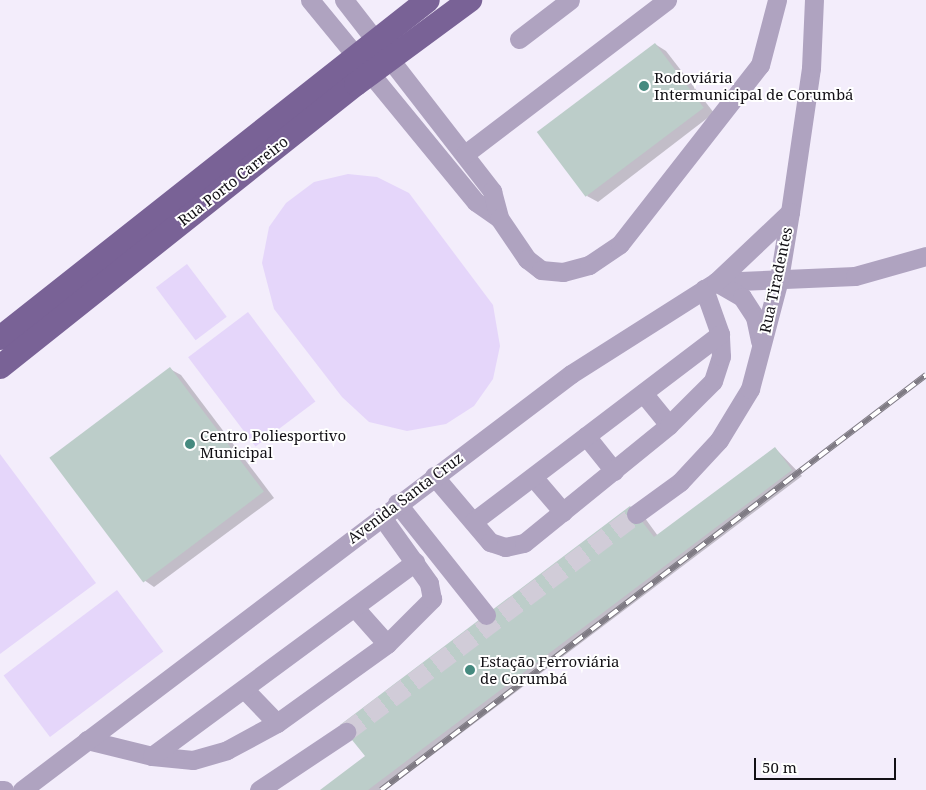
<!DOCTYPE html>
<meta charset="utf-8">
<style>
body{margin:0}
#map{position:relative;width:926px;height:790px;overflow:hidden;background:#f3edfb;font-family:"Noto Serif",serif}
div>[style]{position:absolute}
.green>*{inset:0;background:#e5d6fa;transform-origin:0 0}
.shadow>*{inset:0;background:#0003}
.building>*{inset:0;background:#bccdc9;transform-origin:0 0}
.minor-tunnel>*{height:19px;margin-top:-9.5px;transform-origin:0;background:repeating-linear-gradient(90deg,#d1ccd8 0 19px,transparent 0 28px)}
.minor>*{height:19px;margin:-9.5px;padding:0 9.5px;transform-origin:9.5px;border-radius:9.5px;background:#afa3c0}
.major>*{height:24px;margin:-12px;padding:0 12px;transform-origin:12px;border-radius:12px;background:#796296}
.rail>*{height:5.5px;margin-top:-2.75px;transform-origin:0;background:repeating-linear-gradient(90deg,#fff 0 11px,#7f7b84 0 22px);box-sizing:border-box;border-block:1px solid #7f7b84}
.dots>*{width:14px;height:14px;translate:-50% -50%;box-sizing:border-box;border:2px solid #fff;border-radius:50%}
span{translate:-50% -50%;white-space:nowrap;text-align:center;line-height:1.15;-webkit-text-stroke:4px #fff;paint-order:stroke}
.poi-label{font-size:15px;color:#121015}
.left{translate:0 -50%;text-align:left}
.street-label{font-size:15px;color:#121015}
.scale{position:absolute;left:754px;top:758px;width:142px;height:22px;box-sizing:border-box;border:2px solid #121015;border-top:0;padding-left:6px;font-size:15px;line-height:18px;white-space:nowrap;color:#121015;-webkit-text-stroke:4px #fff;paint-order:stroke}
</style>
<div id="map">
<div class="green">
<div style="clip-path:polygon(348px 174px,377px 177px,409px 193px,493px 305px,500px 346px,493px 379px,474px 406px,446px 424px,407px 431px,369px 422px,342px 397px,274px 309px,262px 263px,269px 227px,286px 203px,314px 182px)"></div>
<div style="left:187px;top:264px;width:66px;height:39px;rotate:53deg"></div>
<div style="left:248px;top:312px;width:112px;height:75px;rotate:53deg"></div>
<div style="clip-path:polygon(0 454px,96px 583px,0 654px)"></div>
<div style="left:117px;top:590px;width:77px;height:142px;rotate:53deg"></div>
</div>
<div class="shadow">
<div style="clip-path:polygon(655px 44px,666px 51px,714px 113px,598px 202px,587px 196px)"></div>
<div style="clip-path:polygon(170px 369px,181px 375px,274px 498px,154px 587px,144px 580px)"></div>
<div style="clip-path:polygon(775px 448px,802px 476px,386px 790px,322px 790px,366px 757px,642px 514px,658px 536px)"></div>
</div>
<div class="building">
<div style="left:655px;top:43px;width:81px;height:148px;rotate:53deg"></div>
<div style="left:170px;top:367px;width:156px;height:151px;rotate:53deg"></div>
<div style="clip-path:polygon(775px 447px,792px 470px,368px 790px,320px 790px,365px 756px,340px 725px,630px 506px,654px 537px)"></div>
</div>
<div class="minor-tunnel">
<div style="left:346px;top:732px;width:363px;rotate:-36.9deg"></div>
</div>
<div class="minor">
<div style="left:310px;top:0;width:261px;rotate:50.6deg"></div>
<div style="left:476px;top:202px;width:28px;rotate:35deg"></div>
<div style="left:344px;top:0;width:242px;rotate:52.2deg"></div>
<div style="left:492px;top:191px;width:28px;rotate:75deg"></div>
<div style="left:499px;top:218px;width:50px;rotate:55.7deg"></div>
<div style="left:527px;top:259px;width:18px;rotate:38deg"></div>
<div style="left:541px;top:270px;width:22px;rotate:5deg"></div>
<div style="left:563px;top:272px;width:27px;rotate:-15deg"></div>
<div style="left:589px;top:265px;width:37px;rotate:-34deg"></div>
<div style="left:620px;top:244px;width:227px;rotate:-52deg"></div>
<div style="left:760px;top:65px;width:67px;rotate:-75.3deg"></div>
<div style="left:519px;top:39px;width:64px;rotate:-37.4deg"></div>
<div style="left:465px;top:154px;width:254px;rotate:-37.3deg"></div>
<div style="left:716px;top:282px;width:139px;rotate:-2.5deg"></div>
<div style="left:855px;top:276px;width:74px;rotate:-15.7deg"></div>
<div style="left:716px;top:282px;width:30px;rotate:30deg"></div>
<div style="left:742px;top:297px;width:24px;rotate:57deg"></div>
<div style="left:755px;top:317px;width:25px;rotate:78deg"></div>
<div style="left:643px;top:393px;width:41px;rotate:50.9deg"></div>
<div style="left:586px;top:436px;width:45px;rotate:51.3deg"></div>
<div style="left:434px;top:476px;width:87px;rotate:49.7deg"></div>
<div style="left:490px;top:542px;width:16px;rotate:18deg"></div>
<div style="left:505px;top:547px;width:19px;rotate:-12deg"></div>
<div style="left:524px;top:543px;width:187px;rotate:-39.1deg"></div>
<div style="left:669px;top:425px;width:62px;rotate:-45deg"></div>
<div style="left:713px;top:381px;width:26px;rotate:-72deg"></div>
<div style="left:721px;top:356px;width:22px;rotate:-93deg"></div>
<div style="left:720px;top:334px;width:48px;rotate:-109.6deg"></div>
<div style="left:533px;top:477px;width:46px;rotate:49.4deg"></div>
<div style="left:397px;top:503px;width:143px;rotate:51.5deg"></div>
<div style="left:636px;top:514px;width:54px;rotate:-36deg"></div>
<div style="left:680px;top:482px;width:57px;rotate:-47.1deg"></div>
<div style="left:719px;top:440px;width:60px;rotate:-58.7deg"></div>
<div style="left:750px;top:389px;width:114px;rotate:-75.2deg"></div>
<div style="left:779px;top:279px;width:68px;rotate:-80.7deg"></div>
<div style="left:790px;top:212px;width:146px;rotate:-81.7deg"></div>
<div style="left:811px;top:68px;width:68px;rotate:-87.5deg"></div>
<div style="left:474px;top:521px;width:309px;rotate:-37.2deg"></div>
<div style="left:355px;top:608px;width:48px;rotate:48.4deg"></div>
<div style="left:245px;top:690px;width:46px;rotate:45.9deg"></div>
<div style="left:87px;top:740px;width:67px;rotate:13.8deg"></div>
<div style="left:152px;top:756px;width:41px;rotate:5.6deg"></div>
<div style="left:193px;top:760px;width:35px;rotate:-16deg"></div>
<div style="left:227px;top:750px;width:57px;rotate:-28.4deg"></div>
<div style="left:277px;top:723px;width:135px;rotate:-35.7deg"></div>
<div style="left:387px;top:644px;width:64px;rotate:-45deg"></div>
<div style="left:432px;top:599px;width:16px;rotate:-101deg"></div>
<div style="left:429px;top:583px;width:82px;rotate:-125.6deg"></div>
<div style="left:152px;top:756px;width:327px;rotate:-36.4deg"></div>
<div style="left:0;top:790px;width:4px"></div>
<div style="left:22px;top:790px;width:689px;rotate:-37.15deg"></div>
<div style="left:571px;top:374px;width:172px;rotate:-32.4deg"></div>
<div style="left:716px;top:282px;width:102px;rotate:-43.4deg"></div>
<div style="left:259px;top:790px;width:105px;rotate:-33.7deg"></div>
</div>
<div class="major">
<div style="left:0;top:338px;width:545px;rotate:-38.3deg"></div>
<div style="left:0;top:367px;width:455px;rotate:-38.5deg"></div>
<div style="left:356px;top:84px;width:142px;rotate:-36.4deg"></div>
</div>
<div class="rail">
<div style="left:381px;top:790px;width:685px;rotate:-37.29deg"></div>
</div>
<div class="dots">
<div style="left:644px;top:86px;background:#458a7f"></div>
<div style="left:190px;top:444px;background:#458a7f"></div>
<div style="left:470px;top:670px;background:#458a7f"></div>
</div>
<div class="poi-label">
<span class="left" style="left:654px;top:86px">Rodoviária<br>Intermunicipal de Corumbá</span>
<span class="left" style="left:200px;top:444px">Centro Poliesportivo<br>Municipal</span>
<span class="left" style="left:480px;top:670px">Estação Ferroviária<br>de Corumbá</span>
</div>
<div class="street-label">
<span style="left:233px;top:181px;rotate:-38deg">Rua Porto Carreiro</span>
<span style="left:776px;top:280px;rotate:-78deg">Rua Tiradentes</span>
<span style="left:405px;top:498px;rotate:-37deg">Avenida Santa Cruz</span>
</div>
<div class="scale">50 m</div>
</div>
